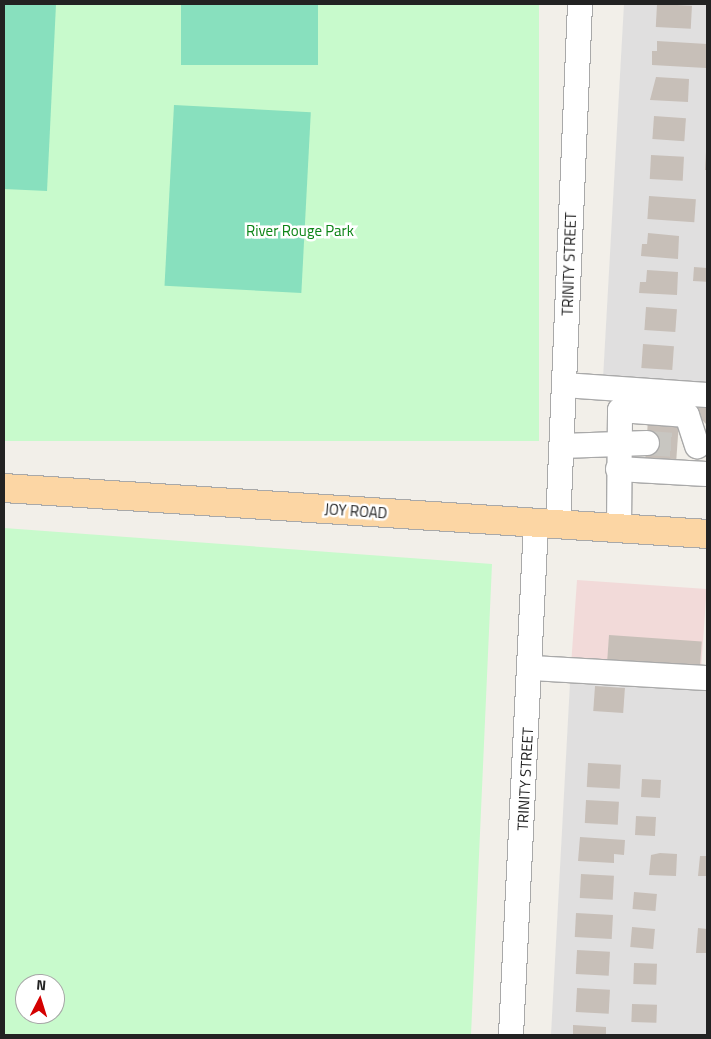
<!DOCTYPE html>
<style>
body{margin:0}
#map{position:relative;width:711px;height:1039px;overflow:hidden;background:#f2efe9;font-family:"Titillium Web",sans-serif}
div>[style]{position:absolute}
.residential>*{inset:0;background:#e0dfdf}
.commercial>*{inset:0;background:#f2dad9;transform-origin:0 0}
.park>*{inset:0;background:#c8facc;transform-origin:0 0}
.pitch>*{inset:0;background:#88e0be;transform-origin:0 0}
.building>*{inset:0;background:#c7bfb8;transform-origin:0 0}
.minor-tunnel>*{height:24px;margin-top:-12px;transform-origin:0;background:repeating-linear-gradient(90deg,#c8c6c1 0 24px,transparent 0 36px)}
.roads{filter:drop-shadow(1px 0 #a9a9a9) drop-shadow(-1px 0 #a9a9a9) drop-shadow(0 1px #a9a9a9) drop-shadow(0 -1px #a9a9a9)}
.minor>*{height:24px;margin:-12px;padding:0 12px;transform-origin:12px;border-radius:12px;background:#fff}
.major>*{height:28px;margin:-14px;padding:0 14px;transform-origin:14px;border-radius:14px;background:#fcd6a4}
span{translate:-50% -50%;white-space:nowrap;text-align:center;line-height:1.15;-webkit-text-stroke:5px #fff;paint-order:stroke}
.park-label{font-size:15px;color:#0c8416}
.street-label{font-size:15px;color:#222}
.frame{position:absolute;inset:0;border:5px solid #222;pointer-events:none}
.north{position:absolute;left:15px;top:974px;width:50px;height:50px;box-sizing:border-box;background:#fff;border:1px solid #a7a7a7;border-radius:50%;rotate:5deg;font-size:14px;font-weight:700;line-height:20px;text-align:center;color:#222}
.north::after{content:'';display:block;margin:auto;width:18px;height:22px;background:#d40000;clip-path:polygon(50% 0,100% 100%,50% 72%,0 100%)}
</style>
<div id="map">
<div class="residential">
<div style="clip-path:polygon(624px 4px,707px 4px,707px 386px,603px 379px)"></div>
<div style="clip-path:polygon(570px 683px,707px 691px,707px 1035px,551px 1035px)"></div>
</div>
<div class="commercial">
<div style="left:577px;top:580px;width:130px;height:84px;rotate:4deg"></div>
</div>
<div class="park">
<div style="left:4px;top:4px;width:535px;height:437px"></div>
<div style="clip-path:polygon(evenodd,4px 528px,492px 564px,471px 1035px,4px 1035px,4px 528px,25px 984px,55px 984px,55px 1014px,25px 1014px,25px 984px)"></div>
</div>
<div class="pitch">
<div style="clip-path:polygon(4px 4px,56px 4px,47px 191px,4px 189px)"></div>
<div style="left:181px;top:4px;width:137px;height:61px"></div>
<div style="left:174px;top:105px;width:137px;height:181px;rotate:3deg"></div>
</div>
<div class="building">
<div style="left:657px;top:4px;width:35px;height:23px;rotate:3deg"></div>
<div style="clip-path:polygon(657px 41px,707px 44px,706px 68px,652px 65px,652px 51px,657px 51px)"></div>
<div style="clip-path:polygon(656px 77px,689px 79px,688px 102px,650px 100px)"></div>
<div style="left:654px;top:116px;width:32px;height:23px;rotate:4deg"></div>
<div style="clip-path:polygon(706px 152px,707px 152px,707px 170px,705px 170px)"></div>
<div style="left:651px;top:155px;width:33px;height:24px;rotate:3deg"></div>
<div style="left:649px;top:196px;width:47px;height:23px;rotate:4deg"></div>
<div style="clip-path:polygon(648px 233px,679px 236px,678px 259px,641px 256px,642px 244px,647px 244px)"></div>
<div style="left:694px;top:267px;width:13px;height:14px;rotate:4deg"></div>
<div style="clip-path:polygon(647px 270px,678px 272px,677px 295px,639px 293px,640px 282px,646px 282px)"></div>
<div style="left:646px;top:307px;width:31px;height:23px;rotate:4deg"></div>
<div style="left:643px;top:344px;width:31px;height:24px;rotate:4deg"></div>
<div style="clip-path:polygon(699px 402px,707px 403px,707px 425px,698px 416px)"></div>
<div style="left:648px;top:420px;width:31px;height:45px;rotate:4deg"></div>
<div style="left:609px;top:635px;width:93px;height:32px;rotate:4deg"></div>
<div style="left:595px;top:686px;width:30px;height:25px;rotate:4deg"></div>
<div style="left:588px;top:763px;width:33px;height:24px;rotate:3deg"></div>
<div style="left:642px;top:779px;width:19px;height:18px;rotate:3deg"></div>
<div style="left:586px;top:800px;width:33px;height:23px;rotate:3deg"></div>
<div style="left:636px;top:816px;width:20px;height:19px;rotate:3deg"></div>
<div style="clip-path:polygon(580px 837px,625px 840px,624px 855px,614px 854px,614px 863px,578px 861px)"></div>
<div style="clip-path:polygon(660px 853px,677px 854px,676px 876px,649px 875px,651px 855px)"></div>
<div style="clip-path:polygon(700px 856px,707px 856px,707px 876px,698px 876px)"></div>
<div style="left:581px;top:874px;width:33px;height:24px;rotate:3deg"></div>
<div style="left:634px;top:892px;width:23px;height:17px;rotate:5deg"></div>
<div style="left:576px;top:913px;width:37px;height:24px;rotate:3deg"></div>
<div style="left:632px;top:927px;width:23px;height:20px;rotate:5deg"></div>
<div style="clip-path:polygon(698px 928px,707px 929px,707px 953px,696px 953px)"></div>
<div style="left:577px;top:950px;width:33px;height:24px;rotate:3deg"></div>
<div style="left:634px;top:963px;width:23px;height:21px;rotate:2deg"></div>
<div style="left:577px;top:988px;width:33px;height:24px;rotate:3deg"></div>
<div style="left:632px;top:1004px;width:25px;height:18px;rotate:2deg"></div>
<div style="clip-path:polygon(573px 1025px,606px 1027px,606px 1035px,573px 1035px)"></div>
</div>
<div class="minor-tunnel">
<div style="left:647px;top:443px;width:31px;rotate:4deg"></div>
</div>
<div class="roads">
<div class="minor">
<div style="left:564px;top:385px;width:143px;rotate:4deg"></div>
<div style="left:562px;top:446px;width:85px;rotate:-2deg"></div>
<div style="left:618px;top:469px;width:88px;rotate:3.3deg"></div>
<div style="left:558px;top:525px;width:521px;rotate:-87.58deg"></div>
<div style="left:619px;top:529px;width:119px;rotate:-89.5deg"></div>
<div style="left:620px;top:410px;width:67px;rotate:4.3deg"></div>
<div style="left:687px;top:415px;width:33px;rotate:72deg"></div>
<div style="left:531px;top:668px;width:176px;rotate:3.3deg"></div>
<div style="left:511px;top:1035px;width:513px;rotate:-87.2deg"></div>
</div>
<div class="major">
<div style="left:4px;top:488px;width:705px;rotate:3.74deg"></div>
</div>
</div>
<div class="park-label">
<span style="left:300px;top:231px">River Rouge Park</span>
</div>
<div class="street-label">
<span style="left:569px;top:264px;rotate:-88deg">TRINITY STREET</span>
<span style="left:356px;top:511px;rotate:4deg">JOY ROAD</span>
<span style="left:525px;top:779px;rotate:-87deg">TRINITY STREET</span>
</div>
<div class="frame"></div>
<div class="north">N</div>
</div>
